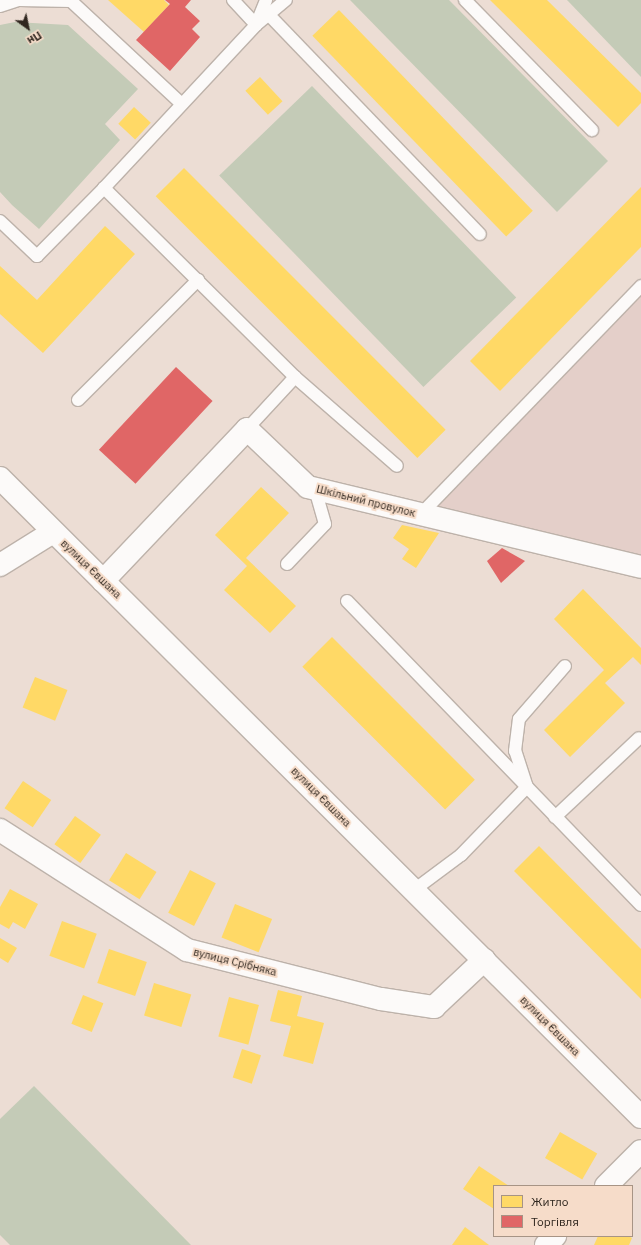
<!DOCTYPE html>
<meta charset="utf-8">
<style>
body{margin:0}
#map{position:relative;width:641px;height:1245px;overflow:hidden;background:#ecddd4;font-family:"IBM Plex Sans",sans-serif}
div>[style]{position:absolute}
.education>*{inset:0;background:#e4cfc9}
.green>*{inset:0;background:#c4cbb7;transform-origin:0 0}
.homes>*{inset:0;background:#ffd966;transform-origin:0 0}
.shops>*{inset:0;background:#e06666;transform-origin:0 0}
.roads{filter:drop-shadow(1px 0 #bdb2aa) drop-shadow(-1px 0 #bdb2aa) drop-shadow(0 1px #bdb2aa) drop-shadow(0 -1px #bdb2aa)}
.lane>*{height:12px;margin:-6px;padding:0 6px;transform-origin:6px;border-radius:6px;background:#fcfaf9}
.street>*{height:22px;margin:-11px;padding:0 11px;transform-origin:11px;border-radius:11px;background:#fcfaf9}
.secondary>*{height:22px;margin:-11px;padding:0 11px;transform-origin:11px;border-radius:11px;background:#fcfaf9}
span{translate:-50% -50%;white-space:nowrap;text-align:center;line-height:1.15;-webkit-text-stroke:4px #f6dcc9;paint-order:stroke}
.street-label{font-size:11px;color:#30271f}
.legend{position:absolute;left:493px;top:1185px;width:140px;height:52px;box-sizing:border-box;background:#f6dcc9;border:1px solid #a79485;margin:0;padding:5px 7px;list-style:none;font-size:12px;color:#30271f}
.legend li{display:flex;align-items:center;gap:8px;height:20px}
.legend b{width:20px;border:1px solid #a79485}
.north{position:absolute;left:8px;top:8px;width:40px;height:40px;-webkit-text-stroke:3px #f6dcc9;paint-order:stroke;rotate:147deg;font-size:11px;font-weight:700;line-height:16px;text-align:center;color:#30271f}
.north::after{content:'';display:block;margin:auto;width:14px;height:18px;background:#30271f;clip-path:polygon(50% 0,100% 100%,50% 72%,0 100%)}
</style>
<div id="map">
<div class="education">
<div style="clip-path:polygon(641px 287px,641px 567px,421px 514px)"></div>
</div>
<div class="green">
<div style="clip-path:polygon(350px 0,449px 0,608px 161px,557px 212px)"></div>
<div style="clip-path:polygon(567px 0,641px 0,641px 77px)"></div>
<div style="clip-path:polygon(15px 22px,68px 25px,138px 89px,105px 124px,120px 140px,39px 229px,12px 205px,0 192px,0 25px)"></div>
<div style="left:312px;top:86px;width:294px;height:129px;rotate:46deg"></div>
<div style="clip-path:polygon(34px 1086px,191px 1245px,10px 1245px,0 1235px,0 1119px)"></div>
</div>
<div class="homes">
<div style="clip-path:polygon(108px 0,164px 0,169px 5px,144px 32px)"></div>
<div style="clip-path:polygon(490px 0,547px 0,641px 93px,641px 103px,618px 127px)"></div>
<div style="left:339px;top:10px;width:279px;height:37px;rotate:46deg"></div>
<div style="left:260px;top:77px;width:33px;height:20px;rotate:47deg"></div>
<div style="left:134px;top:107px;width:23px;height:23px;rotate:43deg"></div>
<div style="left:184px;top:168px;width:370px;height:40px;rotate:45deg"></div>
<div style="clip-path:polygon(641px 187px,641px 247px,500px 391px,470px 361px)"></div>
<div style="clip-path:polygon(105px 226px,135px 254px,43px 353px,0 314px,0 266px,37px 300px)"></div>
<div style="clip-path:polygon(261px 487px,289px 513px,246px 558px,296px 606px,270px 633px,224px 590px,247px 566px,215px 535px)"></div>
<div style="clip-path:polygon(402px 525px,439px 533px,416px 568px,402px 559px,409px 549px,393px 538px)"></div>
<div style="clip-path:polygon(583px 589px,641px 648px,641px 665px,633px 657px,605px 683px,625px 703px,570px 757px,544px 730px,604px 670px,554px 619px)"></div>
<div style="left:332px;top:637px;width:202px;height:42px;rotate:45deg"></div>
<div style="left:35px;top:677px;width:35px;height:33px;rotate:22deg"></div>
<div style="left:23px;top:781px;width:34px;height:33px;rotate:34deg"></div>
<div style="left:75px;top:816px;width:32px;height:35px;rotate:36deg"></div>
<div style="clip-path:polygon(539px 846px,641px 949px,641px 999px,514px 871px)"></div>
<div style="left:126px;top:853px;width:36px;height:32px;rotate:32deg"></div>
<div style="left:190px;top:870px;width:29px;height:48px;rotate:27deg"></div>
<div style="clip-path:polygon(10px 889px,38px 904px,25px 929px,13px 922px,9px 929px,0 924px,0 907px)"></div>
<div style="left:235px;top:904px;width:40px;height:36px;rotate:22deg"></div>
<div style="left:62px;top:921px;width:37px;height:37px;rotate:20deg"></div>
<div style="clip-path:polygon(0 938px,17px 948px,8px 963px,0 958px)"></div>
<div style="left:109px;top:949px;width:40px;height:36px;rotate:19deg"></div>
<div style="left:154px;top:983px;width:39px;height:34px;rotate:17deg"></div>
<div style="clip-path:polygon(278px 990px,302px 996px,297px 1016px,324px 1023px,313px 1064px,283px 1056px,291px 1026px,270px 1021px)"></div>
<div style="left:83px;top:995px;width:22px;height:31px;rotate:22deg"></div>
<div style="left:229px;top:997px;width:31px;height:41px;rotate:15deg"></div>
<div style="left:242px;top:1049px;width:20px;height:30px;rotate:18deg"></div>
<div style="left:560px;top:1132px;width:43px;height:30px;rotate:30deg"></div>
<div style="clip-path:polygon(479px 1166px,509px 1186px,494px 1186px,494px 1209px,463px 1189px)"></div>
<div style="clip-path:polygon(465px 1227px,489px 1245px,452px 1245px)"></div>
<div style="clip-path:polygon(598px 1236px,628px 1236px,632px 1238px,629px 1245px,594px 1245px)"></div>
</div>
<div class="shops">
<div style="clip-path:polygon(165px 0,191px 0,185px 7px,200px 21px,192px 29px,200px 37px,170px 71px,136px 40px,170px 4px)"></div>
<div style="left:176px;top:367px;width:50px;height:113px;rotate:43deg"></div>
<div style="clip-path:polygon(502px 548px,525px 561px,501px 583px,487px 561px)"></div>
</div>
<div class="roads">
<div class="lane">
<div style="left:233px;top:0;width:34px;rotate:47deg"></div>
<div style="left:256px;top:25px;width:27px;rotate:-68deg"></div>
<div style="left:465px;top:0;width:182px;rotate:45.7deg"></div>
<div style="left:0;top:6px;width:20px;rotate:-18deg"></div>
<div style="left:19px;top:0;width:52px;rotate:1.1deg"></div>
<div style="left:71px;top:1px;width:151px;rotate:42.9deg"></div>
<div style="left:269px;top:15px;width:304px;rotate:46.1deg"></div>
<div style="left:0;top:221px;width:51px;rotate:43.4deg"></div>
<div style="left:37px;top:256px;width:95px;rotate:-45.4deg"></div>
<div style="left:295px;top:377px;width:135px;rotate:41.1deg"></div>
<div style="left:78px;top:400px;width:170px;rotate:-45deg"></div>
<div style="left:247px;top:429px;width:71px;rotate:-47.3deg"></div>
<div style="left:295px;top:377px;width:269px;rotate:-135.3deg"></div>
<div style="left:104px;top:188px;width:223px;rotate:-47deg"></div>
<div style="left:256px;top:25px;width:39px;rotate:-40deg"></div>
<div style="left:421px;top:514px;width:317px;rotate:-46deg"></div>
<div style="left:287px;top:564px;width:55px;rotate:-46.5deg"></div>
<div style="left:325px;top:524px;width:36px;rotate:-106deg"></div>
<div style="left:347px;top:601px;width:259px;rotate:45.9deg"></div>
<div style="left:526px;top:784px;width:35px;rotate:-108deg"></div>
<div style="left:515px;top:751px;width:32px;rotate:-83deg"></div>
<div style="left:519px;top:719px;width:70px;rotate:-49deg"></div>
<div style="left:555px;top:817px;width:115px;rotate:-43.2deg"></div>
<div style="left:414px;top:890px;width:59px;rotate:-36.7deg"></div>
<div style="left:461px;top:855px;width:95px;rotate:-45.9deg"></div>
<div style="left:527px;top:787px;width:164px;rotate:46deg"></div>
</div>
<div class="street">
<div style="left:0;top:565px;width:62px;rotate:-31.9deg"></div>
<div style="left:103px;top:581px;width:209px;rotate:-46.5deg"></div>
<div style="left:247px;top:429px;width:84px;rotate:43.6deg"></div>
<div style="left:308px;top:487px;width:342px;rotate:13.5deg"></div>
<div style="left:0;top:830px;width:222px;rotate:32.7deg"></div>
<div style="left:187px;top:950px;width:200px;rotate:14.2deg"></div>
<div style="left:381px;top:999px;width:54px;rotate:8.6deg"></div>
<div style="left:434px;top:1007px;width:69px;rotate:-43.2deg"></div>
<div style="left:606px;top:1186px;width:49px;rotate:-45deg"></div>
<div style="left:546px;top:1245px;width:13px;rotate:-45deg"></div>
</div>
<div class="secondary">
<div style="left:0;top:478px;width:905px;rotate:44.91deg"></div>
</div>
</div>
<div class="street-label">
<span style="left:366px;top:501px;rotate:14deg">Шкільний провулок</span>
<span style="left:91px;top:569px;rotate:44deg">вулиця Євшана</span>
<span style="left:321px;top:797px;rotate:45deg">вулиця Євшана</span>
<span style="left:235px;top:962px;rotate:14deg">вулиця Срібняка</span>
<span style="left:550px;top:1026px;rotate:45deg">вулиця Євшана</span>
</div>
<ul class="legend">
<li><b style="height:11px;background:#ffd966"></b>Житло</li>
<li><b style="height:11px;background:#e06666"></b>Торгівля</li>
</ul>
<div class="north">Пн</div>
</div>
